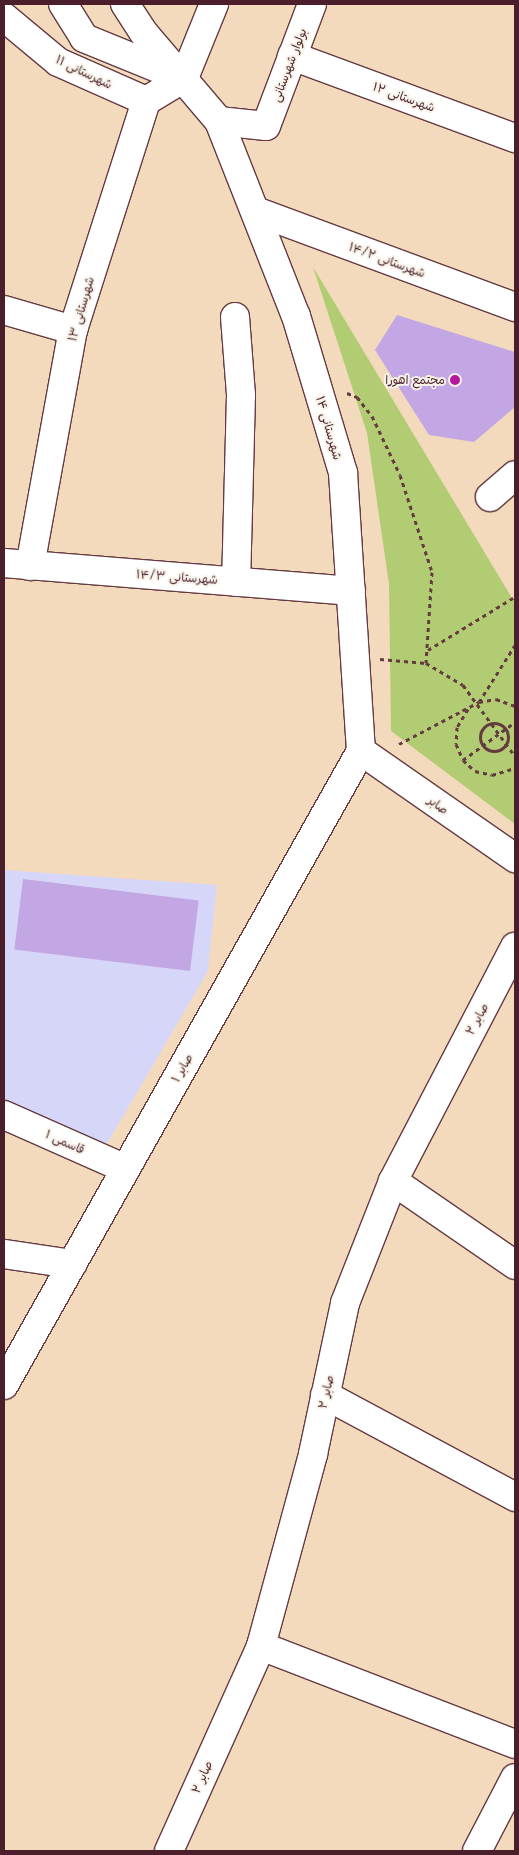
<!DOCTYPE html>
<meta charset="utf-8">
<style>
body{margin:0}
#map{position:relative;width:519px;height:1855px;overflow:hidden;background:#f4dabc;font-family:Mali,"Playpen Sans Arabic",sans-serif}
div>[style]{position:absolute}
.built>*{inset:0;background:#d6d7f8}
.green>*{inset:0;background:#b1cc72}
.building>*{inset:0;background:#c3a6e4;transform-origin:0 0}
.path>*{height:3px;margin-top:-1.5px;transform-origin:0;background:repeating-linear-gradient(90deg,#643b41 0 4px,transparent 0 8px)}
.path>.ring{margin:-1.5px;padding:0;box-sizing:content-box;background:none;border:3px solid #643b41;border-radius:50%}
.roads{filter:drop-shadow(1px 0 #643b41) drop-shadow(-1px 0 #643b41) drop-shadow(0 1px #643b41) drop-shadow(0 -1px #643b41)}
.minor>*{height:28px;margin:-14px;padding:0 14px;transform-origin:14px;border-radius:14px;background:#fff}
.tertiary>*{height:28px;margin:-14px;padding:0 14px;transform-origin:14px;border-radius:14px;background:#fff}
.dots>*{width:14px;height:14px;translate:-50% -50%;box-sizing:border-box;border:2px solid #f7f3e8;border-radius:50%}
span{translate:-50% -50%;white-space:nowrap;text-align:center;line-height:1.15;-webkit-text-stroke:4px #f7f3e8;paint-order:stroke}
.street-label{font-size:12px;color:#4a1f2b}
.poi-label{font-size:12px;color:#4a1f2b}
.right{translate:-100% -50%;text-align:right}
.frame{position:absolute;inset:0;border:5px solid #4a1f2b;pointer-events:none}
</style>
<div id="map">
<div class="built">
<div style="clip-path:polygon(4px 870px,217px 885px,208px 971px,101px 1154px,4px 1107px)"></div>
</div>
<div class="green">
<div style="clip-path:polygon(313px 267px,515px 603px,515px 824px,391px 731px,389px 584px,367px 433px)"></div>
</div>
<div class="building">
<div style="clip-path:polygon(397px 315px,515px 352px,515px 407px,474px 442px,429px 435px,375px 350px)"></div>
<div style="left:23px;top:879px;width:177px;height:71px;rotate:7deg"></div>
</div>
<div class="path">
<div style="left:347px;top:393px;width:11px;rotate:22deg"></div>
<div style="left:357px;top:397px;width:24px;rotate:52deg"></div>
<div style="left:372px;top:416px;width:65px;rotate:64.6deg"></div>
<div style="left:400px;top:475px;width:102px;rotate:71.7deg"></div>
<div style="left:432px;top:572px;width:91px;rotate:93.8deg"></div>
<div style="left:428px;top:650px;width:100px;rotate:-31.5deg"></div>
<div style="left:380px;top:659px;width:46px;rotate:5deg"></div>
<div style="left:426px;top:663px;width:43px;rotate:30.7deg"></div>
<div style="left:463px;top:685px;width:88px;rotate:53.8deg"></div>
<div style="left:479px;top:702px;width:17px;rotate:-10deg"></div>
<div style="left:496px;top:699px;width:20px;rotate:20deg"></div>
<div style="left:468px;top:709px;width:21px;rotate:121deg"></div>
<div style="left:457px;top:727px;width:17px;rotate:93deg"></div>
<div style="left:456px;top:744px;width:17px;rotate:66deg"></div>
<div style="left:463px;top:760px;width:16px;rotate:43deg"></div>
<div style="left:475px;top:771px;width:17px;rotate:13deg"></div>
<div style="left:492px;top:775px;width:24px;rotate:-17deg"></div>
<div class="ring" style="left:480px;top:723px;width:25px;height:25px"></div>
<div style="left:399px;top:744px;width:90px;rotate:-27.7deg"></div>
<div style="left:479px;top:702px;width:67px;rotate:-57.7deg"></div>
<div style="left:463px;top:760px;width:64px;rotate:-36.2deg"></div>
</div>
<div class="roads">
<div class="minor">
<div style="left:4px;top:17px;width:70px;rotate:39.8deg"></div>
<div style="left:58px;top:62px;width:96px;rotate:23.9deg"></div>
<div style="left:292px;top:56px;width:238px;rotate:20.2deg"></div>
<div style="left:258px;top:212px;width:274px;rotate:20.3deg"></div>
<div style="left:4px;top:310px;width:72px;rotate:16.2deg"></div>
<div style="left:235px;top:317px;width:78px;rotate:85.6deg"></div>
<div style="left:241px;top:395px;width:187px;rotate:91.5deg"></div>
<div style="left:490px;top:497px;width:33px;rotate:-41deg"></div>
<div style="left:4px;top:563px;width:348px;rotate:4.6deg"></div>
<div style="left:30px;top:566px;width:240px;rotate:-79.7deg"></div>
<div style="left:73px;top:330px;width:240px;rotate:-72.3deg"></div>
<div style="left:146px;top:101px;width:44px;rotate:-31.2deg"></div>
<div style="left:4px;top:1115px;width:133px;rotate:23.9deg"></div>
<div style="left:393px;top:1181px;width:148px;rotate:34.5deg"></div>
<div style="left:4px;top:1254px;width:69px;rotate:8.4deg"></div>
<div style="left:325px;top:1395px;width:216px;rotate:28.2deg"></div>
<div style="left:261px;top:1646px;width:272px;rotate:21.1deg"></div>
<div style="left:169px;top:1851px;width:225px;rotate:-65.8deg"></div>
<div style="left:261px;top:1646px;width:199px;rotate:-74.8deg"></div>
<div style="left:313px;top:1454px;width:154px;rotate:-78deg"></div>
<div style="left:345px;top:1303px;width:131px;rotate:-68.5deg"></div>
<div style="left:393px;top:1181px;width:264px;rotate:-62.5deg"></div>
<div style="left:477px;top:1851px;width:82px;rotate:-62.5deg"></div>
</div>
<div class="tertiary">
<div style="left:63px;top:4px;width:40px;rotate:58deg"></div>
<div style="left:84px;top:38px;width:100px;rotate:22.2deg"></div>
<div style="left:125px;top:4px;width:35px;rotate:57deg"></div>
<div style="left:144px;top:33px;width:116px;rotate:49.6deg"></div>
<div style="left:219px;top:121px;width:47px;rotate:6.1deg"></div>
<div style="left:266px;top:126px;width:130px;rotate:-69.3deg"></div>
<div style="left:184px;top:78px;width:80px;rotate:-67.9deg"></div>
<div style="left:219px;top:121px;width:210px;rotate:68.5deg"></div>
<div style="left:296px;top:316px;width:164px;rotate:73.3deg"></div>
<div style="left:343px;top:473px;width:279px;rotate:86.3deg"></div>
<div style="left:361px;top:751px;width:188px;rotate:34.8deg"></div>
<div style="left:4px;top:1385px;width:728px;rotate:-60.62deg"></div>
</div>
</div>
<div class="dots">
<div style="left:455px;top:380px;background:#b5179e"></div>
</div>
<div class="street-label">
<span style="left:289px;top:65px;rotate:-69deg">بولوار شهرستانی</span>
<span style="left:84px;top:72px;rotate:26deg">شهرستانی ۱۱</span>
<span style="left:404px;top:97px;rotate:20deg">شهرستانی ۱۲</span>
<span style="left:387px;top:260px;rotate:20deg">شهرستانی ۱۴/۲</span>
<span style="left:81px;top:309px;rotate:-74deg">شهرستانی ۱۳</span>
<span style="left:329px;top:428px;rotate:74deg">شهرستانی ۱۴</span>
<span style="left:177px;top:577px;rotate:4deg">شهرستانی ۱۴/۳</span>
<span style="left:438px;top:805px;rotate:35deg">صابر</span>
<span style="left:477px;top:1019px;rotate:-62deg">صابر ۲</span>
<span style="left:182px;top:1068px;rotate:-61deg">صابر ۱</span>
<span style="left:65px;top:1142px;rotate:24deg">قاسمی ۱</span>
<span style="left:326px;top:1392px;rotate:-78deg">صابر ۲</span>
<span style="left:202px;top:1777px;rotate:-66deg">صابر ۲</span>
</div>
<div class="poi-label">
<span class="right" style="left:445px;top:380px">مجتمع اهورا</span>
</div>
<div class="frame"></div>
</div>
